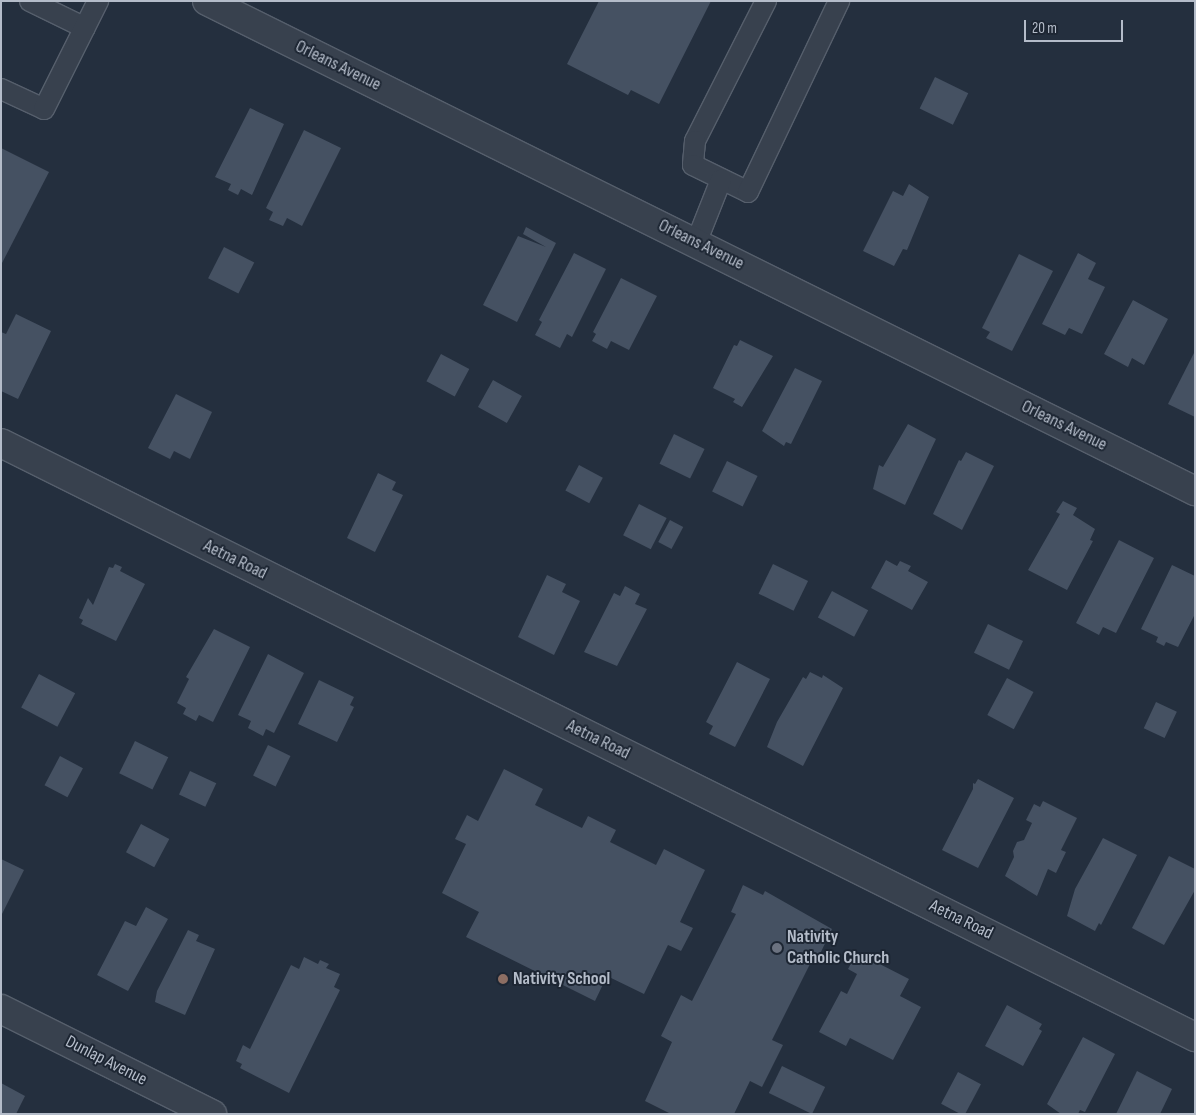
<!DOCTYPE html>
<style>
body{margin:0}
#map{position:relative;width:1196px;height:1115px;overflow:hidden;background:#242f3e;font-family:"Sofia Sans Condensed",sans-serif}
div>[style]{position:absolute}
.building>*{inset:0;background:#455162;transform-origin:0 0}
.roads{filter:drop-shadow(1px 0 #565f6c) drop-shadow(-1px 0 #565f6c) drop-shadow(0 1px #565f6c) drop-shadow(0 -1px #565f6c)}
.service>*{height:20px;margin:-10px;padding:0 10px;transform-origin:10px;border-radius:10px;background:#38414e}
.minor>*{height:28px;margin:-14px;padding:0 14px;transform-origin:14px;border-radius:14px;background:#38414e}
.dots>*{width:14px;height:14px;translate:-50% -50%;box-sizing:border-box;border:2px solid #1d2633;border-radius:50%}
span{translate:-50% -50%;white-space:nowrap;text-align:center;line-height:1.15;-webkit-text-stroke:4px #1d2633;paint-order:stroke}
.street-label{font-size:18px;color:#b4bcc9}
.poi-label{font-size:18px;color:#b4bcc9;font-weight:700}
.left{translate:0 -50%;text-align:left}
.frame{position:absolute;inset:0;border:2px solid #b4bcc9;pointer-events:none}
.scale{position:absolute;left:1024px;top:20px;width:99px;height:22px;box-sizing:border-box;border:2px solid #b4bcc9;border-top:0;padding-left:6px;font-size:15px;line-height:18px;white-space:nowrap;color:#b4bcc9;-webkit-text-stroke:4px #1d2633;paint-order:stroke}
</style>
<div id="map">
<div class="building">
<div style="clip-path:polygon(599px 1px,711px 1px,659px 104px,631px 90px,628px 95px,567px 64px)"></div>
<div style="left:935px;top:77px;width:37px;height:35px;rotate:26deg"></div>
<div style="clip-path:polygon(250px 108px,284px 124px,252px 195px,241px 189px,238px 195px,228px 190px,231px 184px,215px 177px)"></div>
<div style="clip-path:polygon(304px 130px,341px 148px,302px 226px,287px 218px,283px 226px,269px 220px,273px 212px,266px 208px)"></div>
<div style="clip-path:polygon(1px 148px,49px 172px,1px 265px)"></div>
<div style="clip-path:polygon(909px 184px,929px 197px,907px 250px,903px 249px,894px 266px,863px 251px,893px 191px,903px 196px)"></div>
<div style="clip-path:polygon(526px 227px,556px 243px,517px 322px,483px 305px,518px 236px,546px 247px,523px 234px)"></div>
<div style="left:224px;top:247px;width:34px;height:35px;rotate:27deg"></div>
<div style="clip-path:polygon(574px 253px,606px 269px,572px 337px,567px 334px,560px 348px,535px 335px,542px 322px,539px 320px)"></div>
<div style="clip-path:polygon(1078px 253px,1096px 263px,1088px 279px,1105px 287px,1082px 334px,1069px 328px,1065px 335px,1042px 324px)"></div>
<div style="clip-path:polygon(1019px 254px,1053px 271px,1012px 351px,986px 338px,990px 332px,982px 328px)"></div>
<div style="clip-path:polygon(621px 278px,657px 296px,629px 350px,611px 341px,607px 349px,592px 341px,596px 334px,593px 332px)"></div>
<div style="clip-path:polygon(1133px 300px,1168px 319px,1144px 365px,1132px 358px,1128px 367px,1104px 354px)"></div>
<div style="clip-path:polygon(16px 314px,51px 331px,18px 399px,1px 391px,1px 332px,6px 334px)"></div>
<div style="clip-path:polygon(740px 340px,773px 356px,742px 407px,733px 402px,735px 399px,713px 388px,734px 345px,737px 346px)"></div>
<div style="clip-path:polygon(1195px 351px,1195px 417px,1168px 404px)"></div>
<div style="left:441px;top:354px;width:32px;height:31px;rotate:28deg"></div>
<div style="clip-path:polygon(795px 368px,822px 381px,791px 444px,786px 442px,784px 446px,762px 431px)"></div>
<div style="left:493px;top:380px;width:33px;height:31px;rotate:29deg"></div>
<div style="clip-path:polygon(176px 394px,212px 412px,190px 459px,174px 451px,170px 459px,148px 448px)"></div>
<div style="clip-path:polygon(908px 424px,936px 439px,905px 505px,873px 489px,879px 465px,883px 467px)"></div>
<div style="left:674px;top:434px;width:34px;height:33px;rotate:26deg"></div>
<div style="clip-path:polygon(966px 452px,994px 466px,962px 530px,933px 514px,959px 460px,961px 461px)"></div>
<div style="left:727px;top:461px;width:34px;height:34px;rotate:26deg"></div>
<div style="left:579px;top:465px;width:27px;height:29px;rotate:28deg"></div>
<div style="clip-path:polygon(378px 473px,396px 482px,392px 490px,403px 495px,375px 552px,347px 538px)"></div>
<div style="clip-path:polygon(1063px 501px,1077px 508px,1073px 515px,1095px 529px,1090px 540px,1093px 541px,1067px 590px,1028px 570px,1060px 514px,1056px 512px)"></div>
<div style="left:639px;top:504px;width:31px;height:35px;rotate:27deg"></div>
<div style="left:670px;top:520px;width:15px;height:25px;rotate:28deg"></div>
<div style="clip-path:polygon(1119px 540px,1154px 558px,1116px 633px,1103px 627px,1099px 635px,1076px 623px)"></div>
<div style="clip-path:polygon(886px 560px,897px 566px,900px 561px,911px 566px,908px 571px,928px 582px,912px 610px,871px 588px)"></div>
<div style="clip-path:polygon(115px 564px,122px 567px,120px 571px,145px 584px,116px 641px,81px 624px,83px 620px,79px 618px,88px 598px,93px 605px,109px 567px,113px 568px)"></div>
<div style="left:773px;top:564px;width:39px;height:33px;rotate:26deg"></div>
<div style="clip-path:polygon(1172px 565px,1195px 576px,1195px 614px,1178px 647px,1166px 642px,1164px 646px,1156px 642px,1158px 637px,1141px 629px)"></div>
<div style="clip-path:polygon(547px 575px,566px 584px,562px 592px,580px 601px,554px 655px,518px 637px)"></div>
<div style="clip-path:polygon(625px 586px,640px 594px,635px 604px,647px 609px,617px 666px,584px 652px,614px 593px,620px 596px)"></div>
<div style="left:832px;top:591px;width:41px;height:30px;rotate:28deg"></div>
<div style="left:988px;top:624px;width:39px;height:32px;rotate:26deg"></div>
<div style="clip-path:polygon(214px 629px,250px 647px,213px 722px,199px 715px,196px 721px,183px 714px,186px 708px,177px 703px,189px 679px,186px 677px)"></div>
<div style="clip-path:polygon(268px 654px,304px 673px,274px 733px,266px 729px,263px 736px,248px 728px,251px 721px,238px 715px)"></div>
<div style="clip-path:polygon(737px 662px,770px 679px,735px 747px,709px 734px,713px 726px,706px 722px)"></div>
<div style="clip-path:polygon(810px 672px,822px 678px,823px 675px,843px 688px,803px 766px,767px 747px,777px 722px,803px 677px,806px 679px)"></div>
<div style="left:39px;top:674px;width:41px;height:38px;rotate:28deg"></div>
<div style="left:1007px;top:678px;width:30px;height:42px;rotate:28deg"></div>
<div style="clip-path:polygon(319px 680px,354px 697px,350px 705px,354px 707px,337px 742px,298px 724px)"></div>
<div style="left:1156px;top:702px;width:23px;height:29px;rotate:25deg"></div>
<div style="left:135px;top:741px;width:37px;height:36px;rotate:26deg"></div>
<div style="left:268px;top:745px;width:25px;height:34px;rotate:26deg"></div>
<div style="left:60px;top:756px;width:26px;height:33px;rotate:28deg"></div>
<div style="clip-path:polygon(504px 769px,543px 789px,535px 805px,582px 828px,588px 816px,616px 830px,610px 842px,656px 865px,664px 849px,705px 870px,680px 922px,693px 928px,681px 951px,668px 945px,644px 994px,607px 976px,595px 1001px,466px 937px,479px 912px,442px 893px,466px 844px,455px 839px,467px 815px,478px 821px)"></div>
<div style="left:190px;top:771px;width:29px;height:26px;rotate:25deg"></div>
<div style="clip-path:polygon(978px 779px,1014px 798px,978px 868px,942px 850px,973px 789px,973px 783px,975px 784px)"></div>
<div style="clip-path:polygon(1043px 801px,1077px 818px,1061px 850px,1066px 852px,1056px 873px,1048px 869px,1037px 896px,1005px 876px,1014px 857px,1013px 851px,1017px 842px,1024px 840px,1032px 823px,1026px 820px,1034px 804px,1040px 807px)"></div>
<div style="left:141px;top:824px;width:32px;height:32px;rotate:28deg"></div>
<div style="clip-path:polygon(1103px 838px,1137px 855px,1101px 925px,1099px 923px,1095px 931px,1067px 916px,1075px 889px)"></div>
<div style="clip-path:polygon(1169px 856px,1195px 869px,1195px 890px,1164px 945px,1132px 928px)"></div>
<div style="clip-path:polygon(1px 859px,24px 870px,1px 916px)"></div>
<div style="clip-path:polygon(743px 885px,763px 895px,765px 891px,832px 929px,819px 956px,815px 954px,772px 1040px,783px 1045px,762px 1087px,750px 1081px,734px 1114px,671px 1114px,645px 1101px,672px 1042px,661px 1036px,681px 995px,692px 1001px,736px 914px,731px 912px)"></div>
<div style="clip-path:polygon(146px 907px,168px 919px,128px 991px,97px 975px,125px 921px,136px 926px)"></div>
<div style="clip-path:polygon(188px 930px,199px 935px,196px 941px,215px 949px,185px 1015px,155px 1002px,157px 991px)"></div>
<div style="clip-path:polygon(855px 956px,866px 962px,868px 958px,909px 979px,900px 996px,921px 1007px,893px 1060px,850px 1038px,846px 1046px,819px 1032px,841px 991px,847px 994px,857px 974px,848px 969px)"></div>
<div style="clip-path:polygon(304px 957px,318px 964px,320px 960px,329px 964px,326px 968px,340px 974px,334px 987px,340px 990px,289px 1093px,240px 1068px,242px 1064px,236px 1061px,243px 1045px,250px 1049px,291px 965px,299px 969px)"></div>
<div style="clip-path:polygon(1007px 1005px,1042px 1024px,1039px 1029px,1042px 1031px,1023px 1066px,985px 1046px)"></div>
<div style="clip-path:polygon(1083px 1037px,1115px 1054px,1085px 1112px,1080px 1110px,1078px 1114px,1061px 1114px,1047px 1104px)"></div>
<div style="left:782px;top:1066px;width:48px;height:30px;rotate:26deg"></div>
<div style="clip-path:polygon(1137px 1071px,1172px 1089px,1160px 1114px,1116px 1114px)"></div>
<div style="left:958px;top:1072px;width:26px;height:36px;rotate:28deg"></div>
<div style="clip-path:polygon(1px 1083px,25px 1096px,16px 1114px,1px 1114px)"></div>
</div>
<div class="roads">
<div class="service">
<div style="left:30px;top:1px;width:61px;rotate:26.1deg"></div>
<div style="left:766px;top:1px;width:157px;rotate:116.9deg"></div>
<div style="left:695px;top:141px;width:24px;rotate:95deg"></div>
<div style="left:693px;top:165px;width:61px;rotate:26.1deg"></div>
<div style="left:748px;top:192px;width:212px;rotate:-64.5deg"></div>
<div style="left:1px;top:89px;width:47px;rotate:24.9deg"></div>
<div style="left:44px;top:109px;width:121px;rotate:-63.4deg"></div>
<div style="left:696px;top:243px;width:68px;rotate:-68.4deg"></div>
</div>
<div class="minor">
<div style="left:207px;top:1px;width:1103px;rotate:26.38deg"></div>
<div style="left:1px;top:443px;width:1334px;rotate:26.45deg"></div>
<div style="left:1px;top:1009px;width:236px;rotate:26.5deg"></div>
</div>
</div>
<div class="dots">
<div style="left:777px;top:948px;background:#6b7280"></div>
<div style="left:503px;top:979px;background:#8d6e63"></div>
</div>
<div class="street-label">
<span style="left:338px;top:66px;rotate:26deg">Orleans Avenue</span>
<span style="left:701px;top:245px;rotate:26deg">Orleans Avenue</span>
<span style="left:1064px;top:426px;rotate:26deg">Orleans Avenue</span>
<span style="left:235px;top:560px;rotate:26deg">Aetna Road</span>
<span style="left:598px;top:740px;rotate:26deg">Aetna Road</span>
<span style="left:961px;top:920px;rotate:26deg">Aetna Road</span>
<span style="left:106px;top:1061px;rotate:27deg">Dunlap Avenue</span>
</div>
<div class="poi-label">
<span class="left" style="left:787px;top:948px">Nativity<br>Catholic Church</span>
<span class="left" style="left:513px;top:979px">Nativity School</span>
</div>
<div class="frame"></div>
<div class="scale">20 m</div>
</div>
